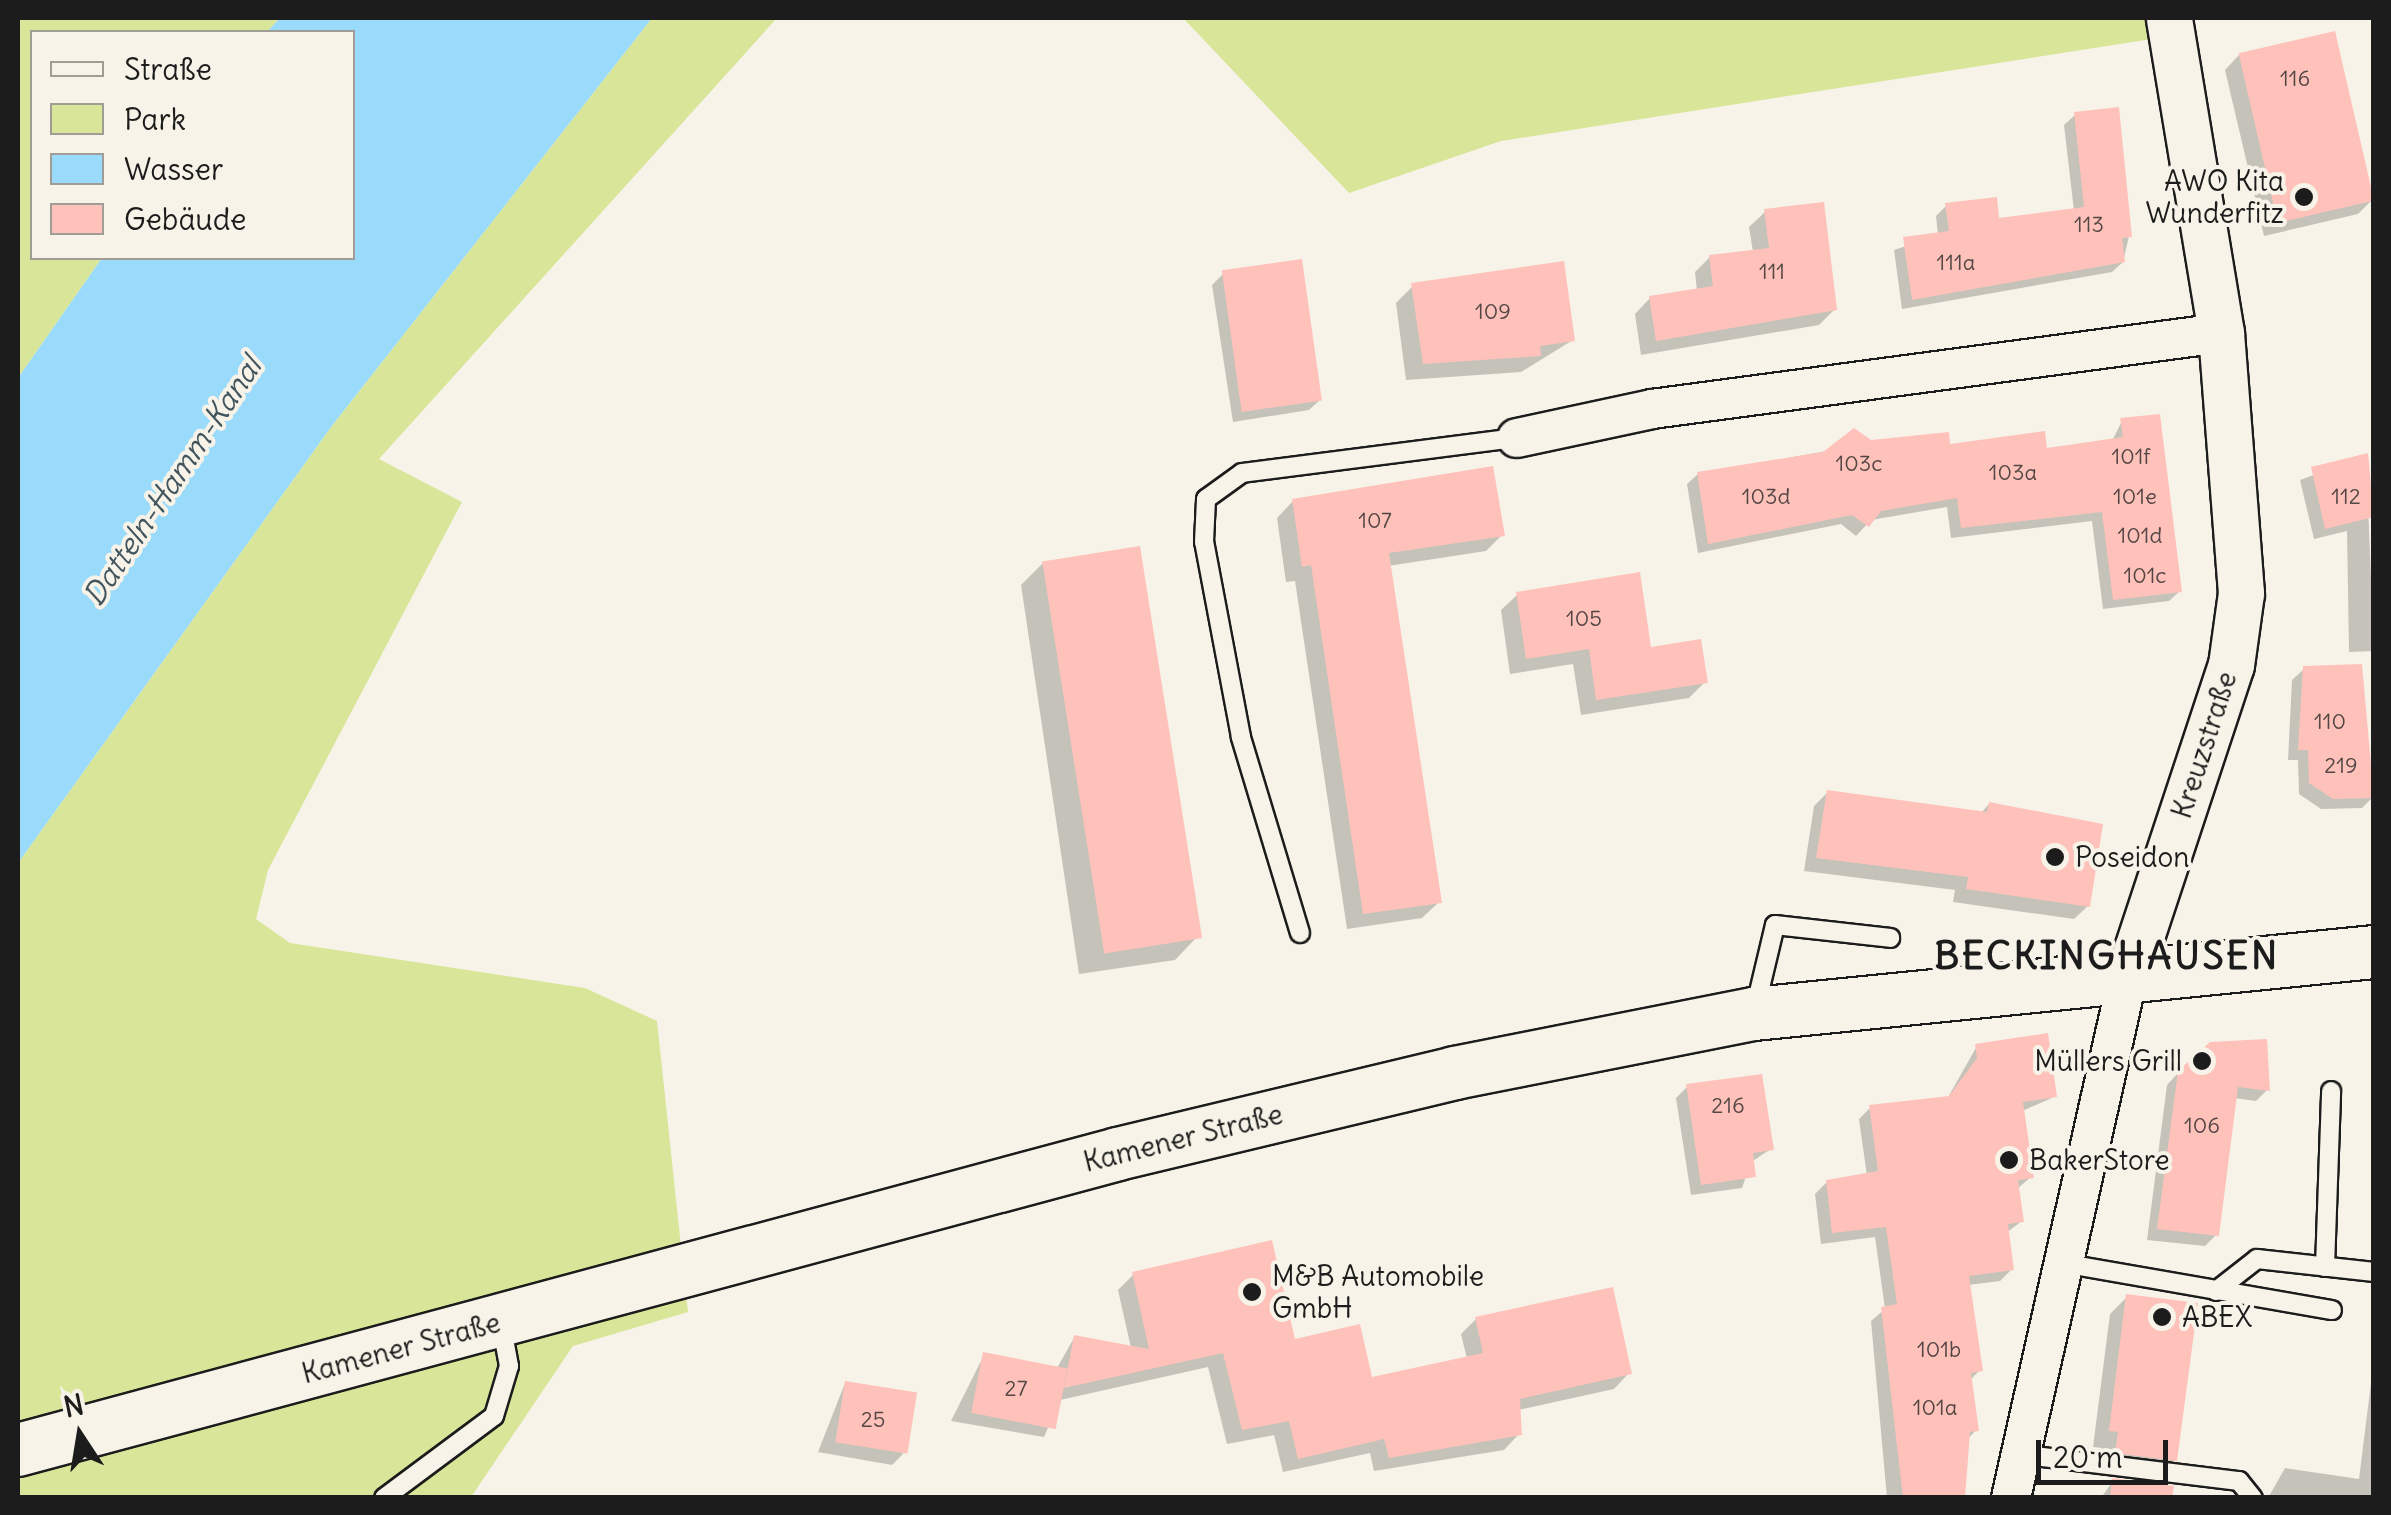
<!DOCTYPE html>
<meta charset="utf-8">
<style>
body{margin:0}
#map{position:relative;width:2391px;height:1515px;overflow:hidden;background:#f7f3e8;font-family:Delius,sans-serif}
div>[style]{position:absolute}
.green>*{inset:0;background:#d9e699}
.water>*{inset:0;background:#9adbfc}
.shadow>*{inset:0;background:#0003}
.building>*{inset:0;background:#fec2ba;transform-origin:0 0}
.roads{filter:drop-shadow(2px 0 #1c1c1c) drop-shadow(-2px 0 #1c1c1c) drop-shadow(0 2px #1c1c1c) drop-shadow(0 -2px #1c1c1c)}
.service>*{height:18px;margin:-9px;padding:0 9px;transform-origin:9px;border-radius:9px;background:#f7f3e8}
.minor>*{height:38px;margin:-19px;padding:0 19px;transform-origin:19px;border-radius:19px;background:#f7f3e8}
.tertiary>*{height:45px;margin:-22.5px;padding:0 22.5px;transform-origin:22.5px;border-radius:22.5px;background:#f7f3e8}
.secondary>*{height:52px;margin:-26px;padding:0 26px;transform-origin:26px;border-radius:26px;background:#f7f3e8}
.dots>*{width:28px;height:28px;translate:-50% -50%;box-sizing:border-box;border:5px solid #f7f3e8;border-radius:50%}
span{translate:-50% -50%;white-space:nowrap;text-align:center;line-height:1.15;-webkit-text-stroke:8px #f7f3e8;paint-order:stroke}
.number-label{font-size:22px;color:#544644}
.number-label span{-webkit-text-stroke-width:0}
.poi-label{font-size:28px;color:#1c1c1c}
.right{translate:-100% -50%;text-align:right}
.left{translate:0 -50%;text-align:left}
.street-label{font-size:28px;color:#1c1c1c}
.water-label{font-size:30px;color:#42555f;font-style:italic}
.district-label{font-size:38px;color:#1c1c1c;font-weight:700;letter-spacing:2.5px}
.frame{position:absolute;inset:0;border:20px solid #1c1c1c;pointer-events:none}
.legend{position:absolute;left:30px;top:30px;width:325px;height:230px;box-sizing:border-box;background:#f7f3e8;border:2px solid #9f9d96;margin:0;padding:12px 18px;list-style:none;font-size:30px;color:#1c1c1c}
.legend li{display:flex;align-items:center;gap:20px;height:50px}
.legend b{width:50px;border:2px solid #9f9d96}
.north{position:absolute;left:30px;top:1385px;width:100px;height:100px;-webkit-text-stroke:8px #f7f3e8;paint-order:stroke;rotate:348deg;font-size:28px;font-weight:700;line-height:40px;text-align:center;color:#1c1c1c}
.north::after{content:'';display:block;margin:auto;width:35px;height:45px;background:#1c1c1c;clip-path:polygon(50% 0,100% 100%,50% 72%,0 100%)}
.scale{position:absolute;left:2036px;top:1440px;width:132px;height:45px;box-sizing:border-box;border:5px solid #1c1c1c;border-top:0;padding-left:12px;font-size:30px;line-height:35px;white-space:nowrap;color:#1c1c1c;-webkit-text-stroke:8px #f7f3e8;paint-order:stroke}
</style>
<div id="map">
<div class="green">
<div style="clip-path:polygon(18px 18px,280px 18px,267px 32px,32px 32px,32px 258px,102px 258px,18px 378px)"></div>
<div style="clip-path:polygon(652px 18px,777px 18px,379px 459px,462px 502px,268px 870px,256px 919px,290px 943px,585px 988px,657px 1021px,688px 1312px,573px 1346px,471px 1497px,18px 1498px,18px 863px,331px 427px)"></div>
<div style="clip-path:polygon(1183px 18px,2147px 18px,2152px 39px,1501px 141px,1349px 193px)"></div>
</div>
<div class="water">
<div style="clip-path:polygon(280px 18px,652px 18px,331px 427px,18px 863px,18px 378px,102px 258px,352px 258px,352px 32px,267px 32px)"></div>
</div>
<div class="shadow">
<div style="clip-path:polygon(2239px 55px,2372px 200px,2358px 214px,2264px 236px,2225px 70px)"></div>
<div style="clip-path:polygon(2075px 115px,2129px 236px,2123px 262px,2112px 272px,1902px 309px,1894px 250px,1938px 235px,1936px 216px,1947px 205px,1997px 221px,2074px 211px,2064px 125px)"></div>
<div style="clip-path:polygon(1765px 212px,1835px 309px,1819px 325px,1641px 355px,1635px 314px,1650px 298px,1697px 291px,1695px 272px,1710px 257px,1753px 252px,1749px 227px)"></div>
<div style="clip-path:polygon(1223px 274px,1321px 399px,1309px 410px,1233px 422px,1212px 285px)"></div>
<div style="clip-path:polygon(1413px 286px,1573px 340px,1521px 372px,1406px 380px,1396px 303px)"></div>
<div style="clip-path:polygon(2122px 421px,2180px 591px,2169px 601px,2103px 609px,2092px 521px,1951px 538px,1947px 507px,1871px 520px,1856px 536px,1841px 524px,1698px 553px,1687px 484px,1698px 474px,1871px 443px,2045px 450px,2112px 441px)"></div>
<div style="clip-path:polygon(2366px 456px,2374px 651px,2349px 652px,2347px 531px,2314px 539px,2300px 480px)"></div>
<div style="clip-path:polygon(1293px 501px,1502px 535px,1486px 551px,1388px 566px,1439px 902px,1422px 918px,1347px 929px,1295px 581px,1286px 582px,1277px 518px)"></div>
<div style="clip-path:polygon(1043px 563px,1197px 937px,1175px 960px,1079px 974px,1021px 585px)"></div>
<div style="clip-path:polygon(1518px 594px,1649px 650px,1705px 682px,1689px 698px,1581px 715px,1573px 664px,1510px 674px,1501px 610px)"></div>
<div style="clip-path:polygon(2304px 669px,2373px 797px,2362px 808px,2321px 809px,2299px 794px,2298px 760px,2288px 760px,2292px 680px)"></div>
<div style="clip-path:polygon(1828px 792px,1981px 813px,1989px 804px,2088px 906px,2074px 919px,1953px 902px,1955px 890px,1804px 871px,1814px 806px)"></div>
<div style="clip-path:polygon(1977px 1046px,2054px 1097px,2022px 1111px,2031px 1177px,2017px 1189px,2022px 1221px,2006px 1233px,2011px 1270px,2000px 1281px,1968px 1285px,1980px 1370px,1969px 1381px,1976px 1430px,1967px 1440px,1962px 1498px,1887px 1498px,1871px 1321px,1885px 1309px,1875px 1237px,1821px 1244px,1815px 1194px,1827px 1182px,1867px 1176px,1859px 1119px,1871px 1107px,1947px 1099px)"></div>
<div style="clip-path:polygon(2179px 1072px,2267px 1090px,2256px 1101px,2234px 1098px,2216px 1235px,2205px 1246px,2147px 1240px,2167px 1085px)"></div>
<div style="clip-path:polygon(1687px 1087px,1771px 1149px,1751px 1162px,1742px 1188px,1691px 1195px,1676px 1098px)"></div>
<div style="clip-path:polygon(1133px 1275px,1370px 1380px,1467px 1359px,1461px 1334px,1476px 1319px,1629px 1373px,1614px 1389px,1518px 1410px,1519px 1434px,1504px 1450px,1374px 1471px,1370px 1453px,1283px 1472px,1274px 1435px,1227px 1444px,1208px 1367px,1060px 1400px,1044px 1437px,951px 1421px,984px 1355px,1057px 1368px,1074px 1338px,1131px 1348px,1118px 1290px)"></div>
<div style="clip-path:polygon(2127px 1297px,2175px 1460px,2158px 1477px,2099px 1470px,2102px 1448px,2093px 1447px,2110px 1314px)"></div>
<div style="clip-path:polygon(2374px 1359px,2374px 1498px,2268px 1498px,2285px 1468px,2359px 1479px)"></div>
<div style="clip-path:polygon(845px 1383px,903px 1454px,892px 1465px,818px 1452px)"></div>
<div style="clip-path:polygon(2113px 1481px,2171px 1498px,2101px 1498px)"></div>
</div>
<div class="building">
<div style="left:2335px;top:31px;width:174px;height:99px;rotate:77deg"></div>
<div style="clip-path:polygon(2119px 107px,2132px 237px,2122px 238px,2125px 262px,1912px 300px,1903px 237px,1949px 231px,1945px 203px,1997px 197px,1999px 218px,2084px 207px,2074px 112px)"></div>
<div style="clip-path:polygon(1824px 202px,1837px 310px,1656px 341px,1649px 296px,1713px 286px,1709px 255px,1769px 248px,1764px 209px)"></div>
<div style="left:1302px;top:259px;width:143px;height:81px;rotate:82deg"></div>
<div style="clip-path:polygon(1564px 261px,1575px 341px,1540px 346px,1541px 356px,1423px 364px,1411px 283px)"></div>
<div style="clip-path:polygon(2160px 414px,2182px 592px,2113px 600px,2102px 512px,1961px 528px,1957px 498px,1881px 511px,1869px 527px,1852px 515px,1708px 544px,1697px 472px,1823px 452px,1854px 428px,1871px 440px,1949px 432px,1950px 444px,2045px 431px,2047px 448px,2123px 437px,2120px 418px)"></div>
<div style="clip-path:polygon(2368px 453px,2374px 517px,2325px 529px,2311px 467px)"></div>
<div style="clip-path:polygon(1493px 466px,1505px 536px,1389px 553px,1442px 903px,1363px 914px,1311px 565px,1302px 567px,1292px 499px)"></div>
<div style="left:1140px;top:546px;width:397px;height:99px;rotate:81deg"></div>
<div style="clip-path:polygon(1640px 572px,1651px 647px,1701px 639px,1708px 683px,1596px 700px,1589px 649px,1526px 659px,1516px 592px)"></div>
<div style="clip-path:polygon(2362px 664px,2374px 798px,2333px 799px,2309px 783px,2308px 750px,2298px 750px,2303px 666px)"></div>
<div style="clip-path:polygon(1827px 790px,1987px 812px,1989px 802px,2103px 824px,2090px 907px,1966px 889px,1968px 877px,1816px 858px)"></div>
<div style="clip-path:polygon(2048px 1033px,2057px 1097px,2023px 1102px,2034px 1178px,2018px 1180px,2024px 1222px,2008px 1224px,2014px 1270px,1969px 1276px,1983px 1371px,1971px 1373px,1979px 1431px,1970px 1432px,1965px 1498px,1903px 1498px,1881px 1307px,1897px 1304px,1886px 1227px,1832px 1233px,1826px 1180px,1878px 1171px,1869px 1105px,1949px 1096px,1977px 1058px,1975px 1044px)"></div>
<div style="clip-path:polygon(2267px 1039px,2270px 1091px,2238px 1087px,2219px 1236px,2157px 1229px,2178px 1071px,2210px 1042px)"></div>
<div style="clip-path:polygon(1762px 1074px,1774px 1150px,1753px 1153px,1756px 1177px,1701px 1185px,1686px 1084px)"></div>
<div style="clip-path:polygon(1272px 1240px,1295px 1339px,1360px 1324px,1372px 1377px,1483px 1353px,1475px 1317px,1613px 1287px,1632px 1374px,1520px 1399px,1522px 1435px,1389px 1458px,1384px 1439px,1298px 1459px,1289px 1421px,1242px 1430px,1223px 1353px,1064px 1388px,1074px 1335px,1149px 1349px,1132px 1272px)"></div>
<div style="clip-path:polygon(2126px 1294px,2198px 1303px,2177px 1461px,2115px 1453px,2118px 1432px,2109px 1431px)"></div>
<div style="left:983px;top:1352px;width:86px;height:62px;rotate:11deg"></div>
<div style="left:845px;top:1381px;width:73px;height:62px;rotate:9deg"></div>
<div style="clip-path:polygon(2112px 1478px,2174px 1486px,2172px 1498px,2110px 1498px)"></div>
</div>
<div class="roads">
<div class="service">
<div style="left:1300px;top:933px;width:205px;rotate:-106.8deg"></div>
<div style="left:1241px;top:737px;width:198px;rotate:-100.7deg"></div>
<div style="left:1204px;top:542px;width:43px;rotate:-87.3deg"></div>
<div style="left:1206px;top:499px;width:44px;rotate:-35.8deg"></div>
<div style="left:1242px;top:473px;width:277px;rotate:-7.3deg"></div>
<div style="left:1755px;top:1009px;width:86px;rotate:-76.6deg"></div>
<div style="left:1775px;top:925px;width:116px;rotate:6.4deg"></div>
<div style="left:2062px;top:1263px;width:274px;rotate:9.9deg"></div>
<div style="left:2325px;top:1267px;width:176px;rotate:-88deg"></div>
<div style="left:2216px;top:1291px;width:52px;rotate:-38deg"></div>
<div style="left:2257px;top:1259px;width:118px;rotate:6.3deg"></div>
<div style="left:2018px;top:1454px;width:223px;rotate:7deg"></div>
<div style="left:2239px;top:1481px;width:22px;rotate:51deg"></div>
<div style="left:384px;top:1498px;width:137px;rotate:-36.7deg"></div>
<div style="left:494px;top:1416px;width:52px;rotate:-73.3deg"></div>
<div style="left:509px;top:1366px;width:44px;rotate:-100.5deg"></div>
</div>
<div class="minor">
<div style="left:1517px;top:438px;width:138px;rotate:-12.1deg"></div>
<div style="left:1652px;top:409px;width:574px;rotate:-7.61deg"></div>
<div style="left:2011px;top:1498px;width:535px;rotate:-77.37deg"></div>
</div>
<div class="tertiary">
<div style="left:2128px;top:976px;width:328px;rotate:-71.7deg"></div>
<div style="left:2231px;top:665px;width:73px;rotate:-82.1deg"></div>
<div style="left:2241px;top:593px;width:261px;rotate:-94.4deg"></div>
<div style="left:2221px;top:333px;width:319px;rotate:-99.4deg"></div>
</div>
<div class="secondary">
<div style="left:18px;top:1450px;width:1139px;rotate:-15.06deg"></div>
<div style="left:1118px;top:1154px;width:347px;rotate:-13.5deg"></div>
<div style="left:1455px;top:1073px;width:305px;rotate:-11.2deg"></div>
<div style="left:1754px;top:1014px;width:623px;rotate:-5.71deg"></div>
</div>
</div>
<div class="dots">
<div style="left:2304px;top:197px;background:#1c1c1c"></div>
<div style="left:2055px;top:857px;background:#1c1c1c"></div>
<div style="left:2202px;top:1061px;background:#1c1c1c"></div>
<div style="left:2009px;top:1160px;background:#1c1c1c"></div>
<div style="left:1252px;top:1292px;background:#1c1c1c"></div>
<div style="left:2162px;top:1317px;background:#1c1c1c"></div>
</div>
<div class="number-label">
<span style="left:2295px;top:79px">116</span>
<span style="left:2089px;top:225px">113</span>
<span style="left:1956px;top:263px">111a</span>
<span style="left:1772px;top:272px">111</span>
<span style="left:1493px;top:312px">109</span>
<span style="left:2131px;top:457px">101f</span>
<span style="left:1859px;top:464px">103c</span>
<span style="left:2013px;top:473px">103a</span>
<span style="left:1766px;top:497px">103d</span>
<span style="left:2135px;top:497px">101e</span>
<span style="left:2346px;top:497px">112</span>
<span style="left:1375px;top:521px">107</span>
<span style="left:2140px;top:536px">101d</span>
<span style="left:2145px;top:576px">101c</span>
<span style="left:1584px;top:619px">105</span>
<span style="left:2330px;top:722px">110</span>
<span style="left:2341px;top:766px">219</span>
<span style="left:1728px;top:1106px">216</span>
<span style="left:2202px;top:1126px">106</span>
<span style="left:1939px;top:1350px">101b</span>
<span style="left:1016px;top:1389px">27</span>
<span style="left:1935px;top:1408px">101a</span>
<span style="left:873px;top:1420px">25</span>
</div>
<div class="poi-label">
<span class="right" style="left:2284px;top:197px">AWO Kita<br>Wunderfitz</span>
<span class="left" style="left:2075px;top:857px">Poseidon</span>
<span class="right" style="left:2182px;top:1061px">Müllers Grill</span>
<span class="left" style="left:2029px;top:1160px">BakerStore</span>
<span class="left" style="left:1272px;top:1292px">M&amp;B Automobile<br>GmbH</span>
<span class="left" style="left:2182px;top:1317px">ABEX</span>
</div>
<div class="street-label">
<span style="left:2204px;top:745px;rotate:-72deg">Kreuzstraße</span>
<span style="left:1183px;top:1138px;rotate:-14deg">Kamener Straße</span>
<span style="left:401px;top:1348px;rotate:-15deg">Kamener Straße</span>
</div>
<div class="water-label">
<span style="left:172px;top:481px;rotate:-56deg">Datteln-Hamm-Kanal</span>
</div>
<div class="district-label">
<span style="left:2107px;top:956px">BECKINGHAUSEN</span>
</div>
<div class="frame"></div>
<ul class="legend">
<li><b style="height:12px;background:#f7f3e8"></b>Straße</li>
<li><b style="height:28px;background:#d9e699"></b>Park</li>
<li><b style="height:28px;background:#9adbfc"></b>Wasser</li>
<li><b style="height:28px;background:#fec2ba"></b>Gebäude</li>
</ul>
<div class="north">N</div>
<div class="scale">20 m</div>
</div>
